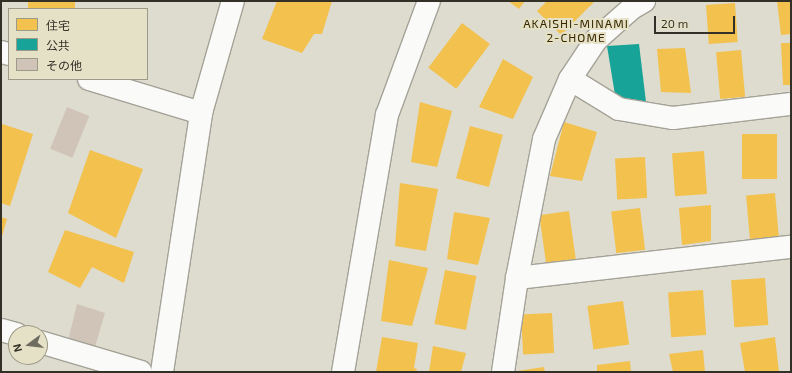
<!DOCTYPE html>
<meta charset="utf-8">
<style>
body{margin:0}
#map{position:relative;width:792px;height:373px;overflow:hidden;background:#dedcce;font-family:"Exo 2","Noto Sans JP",sans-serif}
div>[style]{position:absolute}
.homes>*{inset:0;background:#f2c14e;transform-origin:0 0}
.public>*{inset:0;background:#17a398}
.building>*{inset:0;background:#cfc4b7;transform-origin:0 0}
.roads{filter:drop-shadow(1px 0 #a4a298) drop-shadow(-1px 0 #a4a298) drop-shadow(0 1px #a4a298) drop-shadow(0 -1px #a4a298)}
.minor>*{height:22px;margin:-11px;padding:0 11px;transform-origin:11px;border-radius:11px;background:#fafaf8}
.tertiary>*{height:22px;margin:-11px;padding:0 11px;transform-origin:11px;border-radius:11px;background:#fafaf8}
span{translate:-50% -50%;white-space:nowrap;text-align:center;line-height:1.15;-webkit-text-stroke:4px #e5e1c7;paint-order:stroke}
.neighbourhood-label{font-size:12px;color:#392900;letter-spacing:1px}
.frame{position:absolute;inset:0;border:2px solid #323027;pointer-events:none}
.legend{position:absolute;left:8px;top:8px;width:140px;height:72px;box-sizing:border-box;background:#e5e1c7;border:1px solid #9d9a87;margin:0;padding:5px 7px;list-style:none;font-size:12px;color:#323027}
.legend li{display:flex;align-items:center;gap:8px;height:20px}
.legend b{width:20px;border:1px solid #9d9a87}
.north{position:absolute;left:8px;top:325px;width:40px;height:40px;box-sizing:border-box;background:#e5e1c7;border:1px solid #9d9a87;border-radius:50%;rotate:255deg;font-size:11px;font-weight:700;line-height:16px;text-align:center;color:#323027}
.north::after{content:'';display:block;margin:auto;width:14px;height:18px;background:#6e6c61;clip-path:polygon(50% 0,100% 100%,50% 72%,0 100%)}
.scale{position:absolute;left:654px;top:16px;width:81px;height:18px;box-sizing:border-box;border:2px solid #323027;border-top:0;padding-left:5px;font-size:12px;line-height:14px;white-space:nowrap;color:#323027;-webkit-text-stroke:3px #e5e1c7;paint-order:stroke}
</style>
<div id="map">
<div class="homes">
<div style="left:28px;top:1px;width:47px;height:8px"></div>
<div style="clip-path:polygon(277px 1px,332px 1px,322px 34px,314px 34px,302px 53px,262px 39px)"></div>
<div style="clip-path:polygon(508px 1px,525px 1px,519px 9px)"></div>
<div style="clip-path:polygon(547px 1px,595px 1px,561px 35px,537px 11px)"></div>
<div style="clip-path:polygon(777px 1px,791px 1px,791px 34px,781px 35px)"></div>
<div style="left:735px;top:3px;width:39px;height:29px;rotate:86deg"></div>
<div style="left:462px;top:23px;width:35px;height:56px;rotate:37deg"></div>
<div style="clip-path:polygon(781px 43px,791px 43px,791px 85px,783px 85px)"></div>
<div style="clip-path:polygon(685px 48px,691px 93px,661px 92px,657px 49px)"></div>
<div style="left:741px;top:50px;width:47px;height:25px;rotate:85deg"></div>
<div style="clip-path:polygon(503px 59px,533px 77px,513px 119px,479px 107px)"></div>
<div style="clip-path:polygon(420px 102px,452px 111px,437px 167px,411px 162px)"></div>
<div style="clip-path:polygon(564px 122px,597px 132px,582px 181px,550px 176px)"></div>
<div style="clip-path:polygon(2px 124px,33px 134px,10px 206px,1px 203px)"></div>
<div style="left:470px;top:126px;width:34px;height:54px;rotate:15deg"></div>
<div style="left:777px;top:134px;width:45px;height:35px;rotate:90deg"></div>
<div style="clip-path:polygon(90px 150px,143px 169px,116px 238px,68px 213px)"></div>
<div style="left:704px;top:151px;width:43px;height:32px;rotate:86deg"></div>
<div style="left:645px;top:157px;width:41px;height:30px;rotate:87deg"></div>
<div style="clip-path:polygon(400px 183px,438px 189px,426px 251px,395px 246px)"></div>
<div style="left:775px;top:193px;width:44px;height:29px;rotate:85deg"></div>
<div style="clip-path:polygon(711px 205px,711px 241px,682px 245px,679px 208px)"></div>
<div style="left:640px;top:208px;width:42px;height:29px;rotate:83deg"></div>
<div style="left:569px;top:211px;width:51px;height:30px;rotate:82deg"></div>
<div style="clip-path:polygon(454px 212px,490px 218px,478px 265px,447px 259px)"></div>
<div style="clip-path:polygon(1px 217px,7px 219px,1px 240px)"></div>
<div style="clip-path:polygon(65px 230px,134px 252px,124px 283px,92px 267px,80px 288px,48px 272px)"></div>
<div style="clip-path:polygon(389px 260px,428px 268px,412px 326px,381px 321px)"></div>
<div style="left:445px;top:270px;width:32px;height:55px;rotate:11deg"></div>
<div style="left:765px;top:278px;width:47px;height:34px;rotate:86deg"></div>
<div style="left:703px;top:290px;width:45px;height:35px;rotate:86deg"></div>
<div style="left:623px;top:301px;width:44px;height:36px;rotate:82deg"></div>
<div style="left:552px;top:313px;width:40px;height:31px;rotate:87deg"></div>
<div style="clip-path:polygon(382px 337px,418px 343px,414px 368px,417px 369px,416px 372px,376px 372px)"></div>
<div style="clip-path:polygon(775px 337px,779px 372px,745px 372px,740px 343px)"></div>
<div style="clip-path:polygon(433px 346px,466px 353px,461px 372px,429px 372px)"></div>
<div style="clip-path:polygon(703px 350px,705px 372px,673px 372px,669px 354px)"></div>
<div style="clip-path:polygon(630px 361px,631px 372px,597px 372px,597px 365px)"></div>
<div style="clip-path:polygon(544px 367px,545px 372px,517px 372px,517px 371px)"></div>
</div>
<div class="public">
<div style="clip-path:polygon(639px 44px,646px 102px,616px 101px,607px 46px)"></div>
</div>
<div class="building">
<div style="left:67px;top:107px;width:24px;height:45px;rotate:22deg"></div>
<div style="clip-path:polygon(77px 304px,105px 313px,94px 350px,67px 345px)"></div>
</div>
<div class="roads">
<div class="minor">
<div style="left:1px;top:52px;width:8px;rotate:14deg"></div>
<div style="left:89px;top:79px;width:117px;rotate:16.9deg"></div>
<div style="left:570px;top:79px;width:57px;rotate:31.5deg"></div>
<div style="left:619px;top:109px;width:55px;rotate:9.5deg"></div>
<div style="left:673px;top:118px;width:119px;rotate:-6.8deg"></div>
<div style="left:517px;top:278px;width:276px;rotate:-6.5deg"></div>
<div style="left:1px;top:330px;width:16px;rotate:15deg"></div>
<div style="left:40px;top:342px;width:105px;rotate:16.5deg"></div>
<div style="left:162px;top:372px;width:262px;rotate:-81.4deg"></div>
<div style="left:201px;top:113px;width:116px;rotate:-74.1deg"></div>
<div style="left:503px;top:372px;width:95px;rotate:-81.5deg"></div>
<div style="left:517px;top:278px;width:142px;rotate:-79deg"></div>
<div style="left:544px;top:139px;width:65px;rotate:-66.6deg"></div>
<div style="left:570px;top:79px;width:47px;rotate:-56.3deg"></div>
<div style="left:596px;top:40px;width:48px;rotate:-41.6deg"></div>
<div style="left:632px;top:8px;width:14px;rotate:-30deg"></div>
</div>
<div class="tertiary">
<div style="left:343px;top:372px;width:261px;rotate:-80.3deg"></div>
<div style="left:387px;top:115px;width:121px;rotate:-69.8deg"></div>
</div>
</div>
<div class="neighbourhood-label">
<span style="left:576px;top:31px">AKAISHI-MINAMI<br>2-CHOME</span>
</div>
<div class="frame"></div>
<ul class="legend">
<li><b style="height:11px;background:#f2c14e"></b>住宅</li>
<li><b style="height:11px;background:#17a398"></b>公共</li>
<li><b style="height:11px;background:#cfc4b7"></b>その他</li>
</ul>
<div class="north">N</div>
<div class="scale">20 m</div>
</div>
